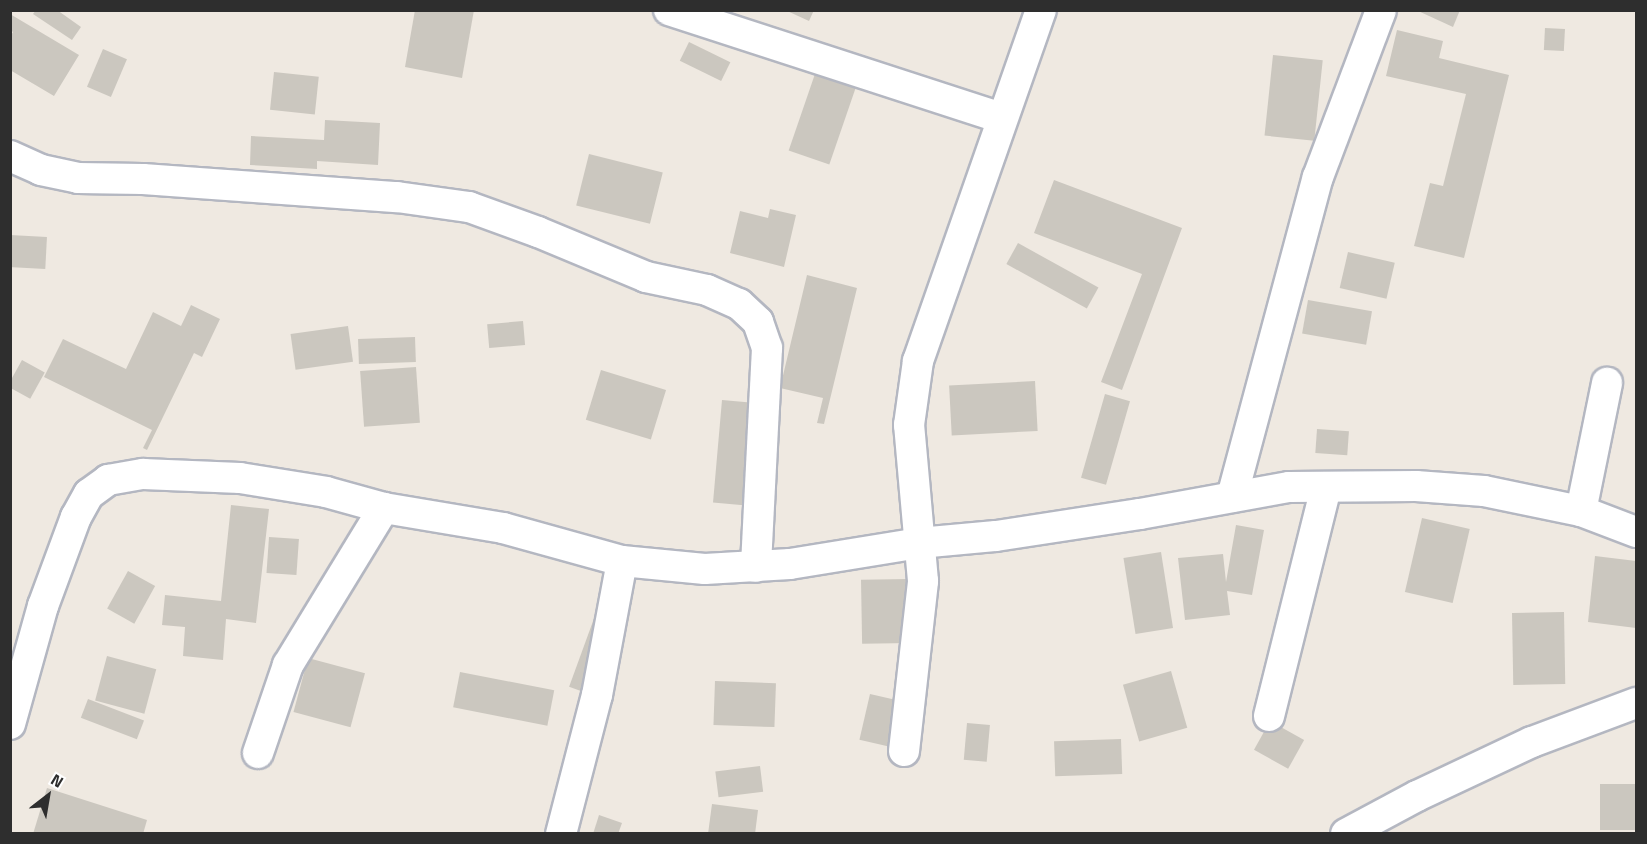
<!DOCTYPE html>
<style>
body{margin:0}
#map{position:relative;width:1647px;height:844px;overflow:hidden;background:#efe9e1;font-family:"Titillium Web",sans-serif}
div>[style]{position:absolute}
.building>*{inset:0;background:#cbc7bf;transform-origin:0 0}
.roads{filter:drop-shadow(2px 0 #b4b7c1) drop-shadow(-2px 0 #b4b7c1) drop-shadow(0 2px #b4b7c1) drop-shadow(0 -2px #b4b7c1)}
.minor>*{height:30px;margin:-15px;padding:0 15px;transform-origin:15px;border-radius:15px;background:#fff}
span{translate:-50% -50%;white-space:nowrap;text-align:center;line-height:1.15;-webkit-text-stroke:4.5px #fff;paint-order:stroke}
.frame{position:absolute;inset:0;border:12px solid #2e2e2e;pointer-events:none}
.north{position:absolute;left:18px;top:766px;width:60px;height:60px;-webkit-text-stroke:4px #fff;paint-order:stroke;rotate:31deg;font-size:16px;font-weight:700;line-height:24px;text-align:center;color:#2e2e2e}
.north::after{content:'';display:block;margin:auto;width:21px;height:27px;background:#2e2e2e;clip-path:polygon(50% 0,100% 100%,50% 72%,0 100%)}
</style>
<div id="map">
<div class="building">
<div style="clip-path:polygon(36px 10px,57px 10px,81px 27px,72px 40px,33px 14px)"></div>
<div style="clip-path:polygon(415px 10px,474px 10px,462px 78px,405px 67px)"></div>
<div style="clip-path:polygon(785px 10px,814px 10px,809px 21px)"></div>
<div style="clip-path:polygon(1416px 10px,1460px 10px,1453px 27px)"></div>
<div style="clip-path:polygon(10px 14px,79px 55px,54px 96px,10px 70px,10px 37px,13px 32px,10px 30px)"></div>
<div style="left:1545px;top:28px;width:20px;height:22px;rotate:3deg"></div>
<div style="clip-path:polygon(1397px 30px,1443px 41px,1439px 58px,1509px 75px,1464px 258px,1414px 246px,1430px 183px,1443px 186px,1466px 94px,1386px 76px)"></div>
<div style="left:689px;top:42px;width:46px;height:21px;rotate:26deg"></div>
<div style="left:103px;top:49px;width:26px;height:41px;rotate:23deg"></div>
<div style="left:1273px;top:55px;width:50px;height:81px;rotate:6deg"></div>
<div style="left:816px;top:71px;width:43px;height:84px;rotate:19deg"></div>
<div style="left:274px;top:72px;width:45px;height:38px;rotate:6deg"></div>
<div style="clip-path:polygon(325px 120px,380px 123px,378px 165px,317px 161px,317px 169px,250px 165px,251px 136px,324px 140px)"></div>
<div style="left:589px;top:154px;width:76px;height:53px;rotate:14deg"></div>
<div style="clip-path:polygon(1054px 180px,1182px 228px,1122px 390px,1101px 382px,1142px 274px,1034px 233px)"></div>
<div style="clip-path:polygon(770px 209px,796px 215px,784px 267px,730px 253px,740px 211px,768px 218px)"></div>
<div style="left:10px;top:235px;width:37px;height:32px;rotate:3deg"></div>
<div style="left:1018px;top:243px;width:92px;height:24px;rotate:29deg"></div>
<div style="left:1348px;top:252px;width:48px;height:37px;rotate:13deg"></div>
<div style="clip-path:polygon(807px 275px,857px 288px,824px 424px,817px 423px,823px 398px,780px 388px)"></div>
<div style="left:1308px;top:300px;width:65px;height:34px;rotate:10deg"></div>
<div style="clip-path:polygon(191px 305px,220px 319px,202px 357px,194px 353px,147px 450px,143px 448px,152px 430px,44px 377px,63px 339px,126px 369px,153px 312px,181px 326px)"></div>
<div style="left:523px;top:321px;width:24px;height:36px;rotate:85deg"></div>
<div style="left:348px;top:326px;width:36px;height:58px;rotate:82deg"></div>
<div style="left:415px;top:337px;width:25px;height:57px;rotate:88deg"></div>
<div style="left:22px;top:360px;width:26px;height:30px;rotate:29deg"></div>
<div style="left:416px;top:367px;width:56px;height:56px;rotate:86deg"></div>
<div style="left:601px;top:370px;width:68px;height:52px;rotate:17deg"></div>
<div style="left:1035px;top:381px;width:50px;height:86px;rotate:87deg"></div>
<div style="left:1105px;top:394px;width:26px;height:87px;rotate:16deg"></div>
<div style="left:722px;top:400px;width:50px;height:103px;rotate:5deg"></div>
<div style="left:1317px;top:429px;width:32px;height:24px;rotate:4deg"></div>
<div style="clip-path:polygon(231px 505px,269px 509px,256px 623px,226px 619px,223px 660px,183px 656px,185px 627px,162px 625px,165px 595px,221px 601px)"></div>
<div style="left:1422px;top:518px;width:49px;height:76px;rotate:13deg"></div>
<div style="clip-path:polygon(1236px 525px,1264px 530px,1252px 595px,1227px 591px,1230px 615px,1185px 620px,1178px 558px,1223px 554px,1226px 582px)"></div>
<div style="left:269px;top:537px;width:30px;height:36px;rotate:4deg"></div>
<div style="left:1161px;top:552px;width:77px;height:38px;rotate:81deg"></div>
<div style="clip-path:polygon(1595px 556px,1636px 561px,1636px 628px,1588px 622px)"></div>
<div style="left:128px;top:571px;width:31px;height:43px;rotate:29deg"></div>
<div style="left:909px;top:579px;width:64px;height:48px;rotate:89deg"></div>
<div style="left:604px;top:591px;width:30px;height:102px;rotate:20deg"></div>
<div style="left:1564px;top:612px;width:72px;height:52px;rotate:89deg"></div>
<div style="left:107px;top:656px;width:51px;height:46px;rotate:15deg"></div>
<div style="left:308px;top:658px;width:59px;height:56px;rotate:15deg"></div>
<div style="left:1171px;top:671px;width:59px;height:50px;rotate:74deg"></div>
<div style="left:460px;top:672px;width:96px;height:36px;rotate:11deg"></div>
<div style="left:715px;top:681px;width:61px;height:44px;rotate:2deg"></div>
<div style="left:870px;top:694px;width:57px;height:47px;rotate:13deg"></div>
<div style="left:88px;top:699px;width:60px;height:20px;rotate:21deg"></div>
<div style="left:1270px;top:721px;width:39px;height:33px;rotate:29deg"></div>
<div style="left:967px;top:723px;width:23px;height:37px;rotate:5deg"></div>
<div style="left:1121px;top:739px;width:35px;height:67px;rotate:88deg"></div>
<div style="left:760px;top:766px;width:26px;height:45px;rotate:83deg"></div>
<div style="left:1600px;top:784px;width:36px;height:46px"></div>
<div style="clip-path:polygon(47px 788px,147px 820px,143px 834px,33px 834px)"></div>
<div style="clip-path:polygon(712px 804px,758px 810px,755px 834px,708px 834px)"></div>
<div style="clip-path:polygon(599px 815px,622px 823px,618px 834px,593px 834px)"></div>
</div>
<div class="roads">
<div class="minor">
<div style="left:669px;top:10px;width:350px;rotate:18deg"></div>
<div style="left:10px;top:156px;width:34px;rotate:24deg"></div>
<div style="left:41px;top:170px;width:38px;rotate:12deg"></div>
<div style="left:78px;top:178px;width:65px;rotate:0.9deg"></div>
<div style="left:143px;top:179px;width:255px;rotate:4.1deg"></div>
<div style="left:397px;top:197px;width:73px;rotate:7.9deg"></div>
<div style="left:469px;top:207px;width:73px;rotate:19.9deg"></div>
<div style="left:538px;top:232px;width:117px;rotate:22.6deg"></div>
<div style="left:646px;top:277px;width:62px;rotate:12deg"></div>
<div style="left:707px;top:290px;width:35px;rotate:24deg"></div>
<div style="left:739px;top:304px;width:26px;rotate:43deg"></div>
<div style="left:758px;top:322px;width:28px;rotate:71deg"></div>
<div style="left:767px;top:348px;width:219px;rotate:92.9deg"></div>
<div style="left:1232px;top:497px;width:331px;rotate:-75deg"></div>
<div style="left:1318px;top:177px;width:178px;rotate:-69.3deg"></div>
<div style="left:1581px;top:511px;width:131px;rotate:-78.5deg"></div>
<div style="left:1269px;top:716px;width:236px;rotate:-76deg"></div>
<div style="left:10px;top:724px;width:123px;rotate:-74.4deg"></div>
<div style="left:43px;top:606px;width:95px;rotate:-69.7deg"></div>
<div style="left:76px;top:517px;width:26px;rotate:-61deg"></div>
<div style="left:89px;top:494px;width:24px;rotate:-36deg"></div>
<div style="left:108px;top:480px;width:36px;rotate:-10deg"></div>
<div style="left:143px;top:474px;width:97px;rotate:2.4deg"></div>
<div style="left:240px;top:478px;width:87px;rotate:9.2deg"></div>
<div style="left:326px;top:492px;width:60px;rotate:15.4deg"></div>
<div style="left:384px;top:508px;width:121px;rotate:9.5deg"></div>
<div style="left:503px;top:528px;width:123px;rotate:15.5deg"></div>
<div style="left:622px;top:561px;width:83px;rotate:5.5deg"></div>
<div style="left:705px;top:569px;width:85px;rotate:-3.4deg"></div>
<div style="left:790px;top:564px;width:131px;rotate:-9.2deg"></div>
<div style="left:919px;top:543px;width:77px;rotate:-5.2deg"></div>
<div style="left:996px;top:536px;width:146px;rotate:-8.7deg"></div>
<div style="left:1140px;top:514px;width:151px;rotate:-10.3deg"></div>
<div style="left:1289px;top:487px;width:127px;rotate:-0.5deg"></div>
<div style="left:1416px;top:486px;width:68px;rotate:4.2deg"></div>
<div style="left:1484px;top:491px;width:99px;rotate:11.7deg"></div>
<div style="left:1581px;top:511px;width:59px;rotate:20.9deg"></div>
<div style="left:904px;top:751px;width:171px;rotate:-83.6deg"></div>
<div style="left:923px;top:581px;width:157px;rotate:-95.1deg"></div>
<div style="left:909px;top:425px;width:65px;rotate:-82deg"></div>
<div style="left:918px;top:361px;width:372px;rotate:-70.7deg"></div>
<div style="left:258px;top:753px;width:93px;rotate:-71.2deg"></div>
<div style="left:288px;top:665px;width:184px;rotate:-58.6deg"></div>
<div style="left:561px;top:834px;width:144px;rotate:-75.5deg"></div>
<div style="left:597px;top:695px;width:136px;rotate:-79.4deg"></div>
<div style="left:1346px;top:834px;width:81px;rotate:-28.2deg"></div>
<div style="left:1417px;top:796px;width:127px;rotate:-25.2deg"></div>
<div style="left:1532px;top:742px;width:111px;rotate:-20.6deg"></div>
</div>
</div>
<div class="frame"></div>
<div class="north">N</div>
</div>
